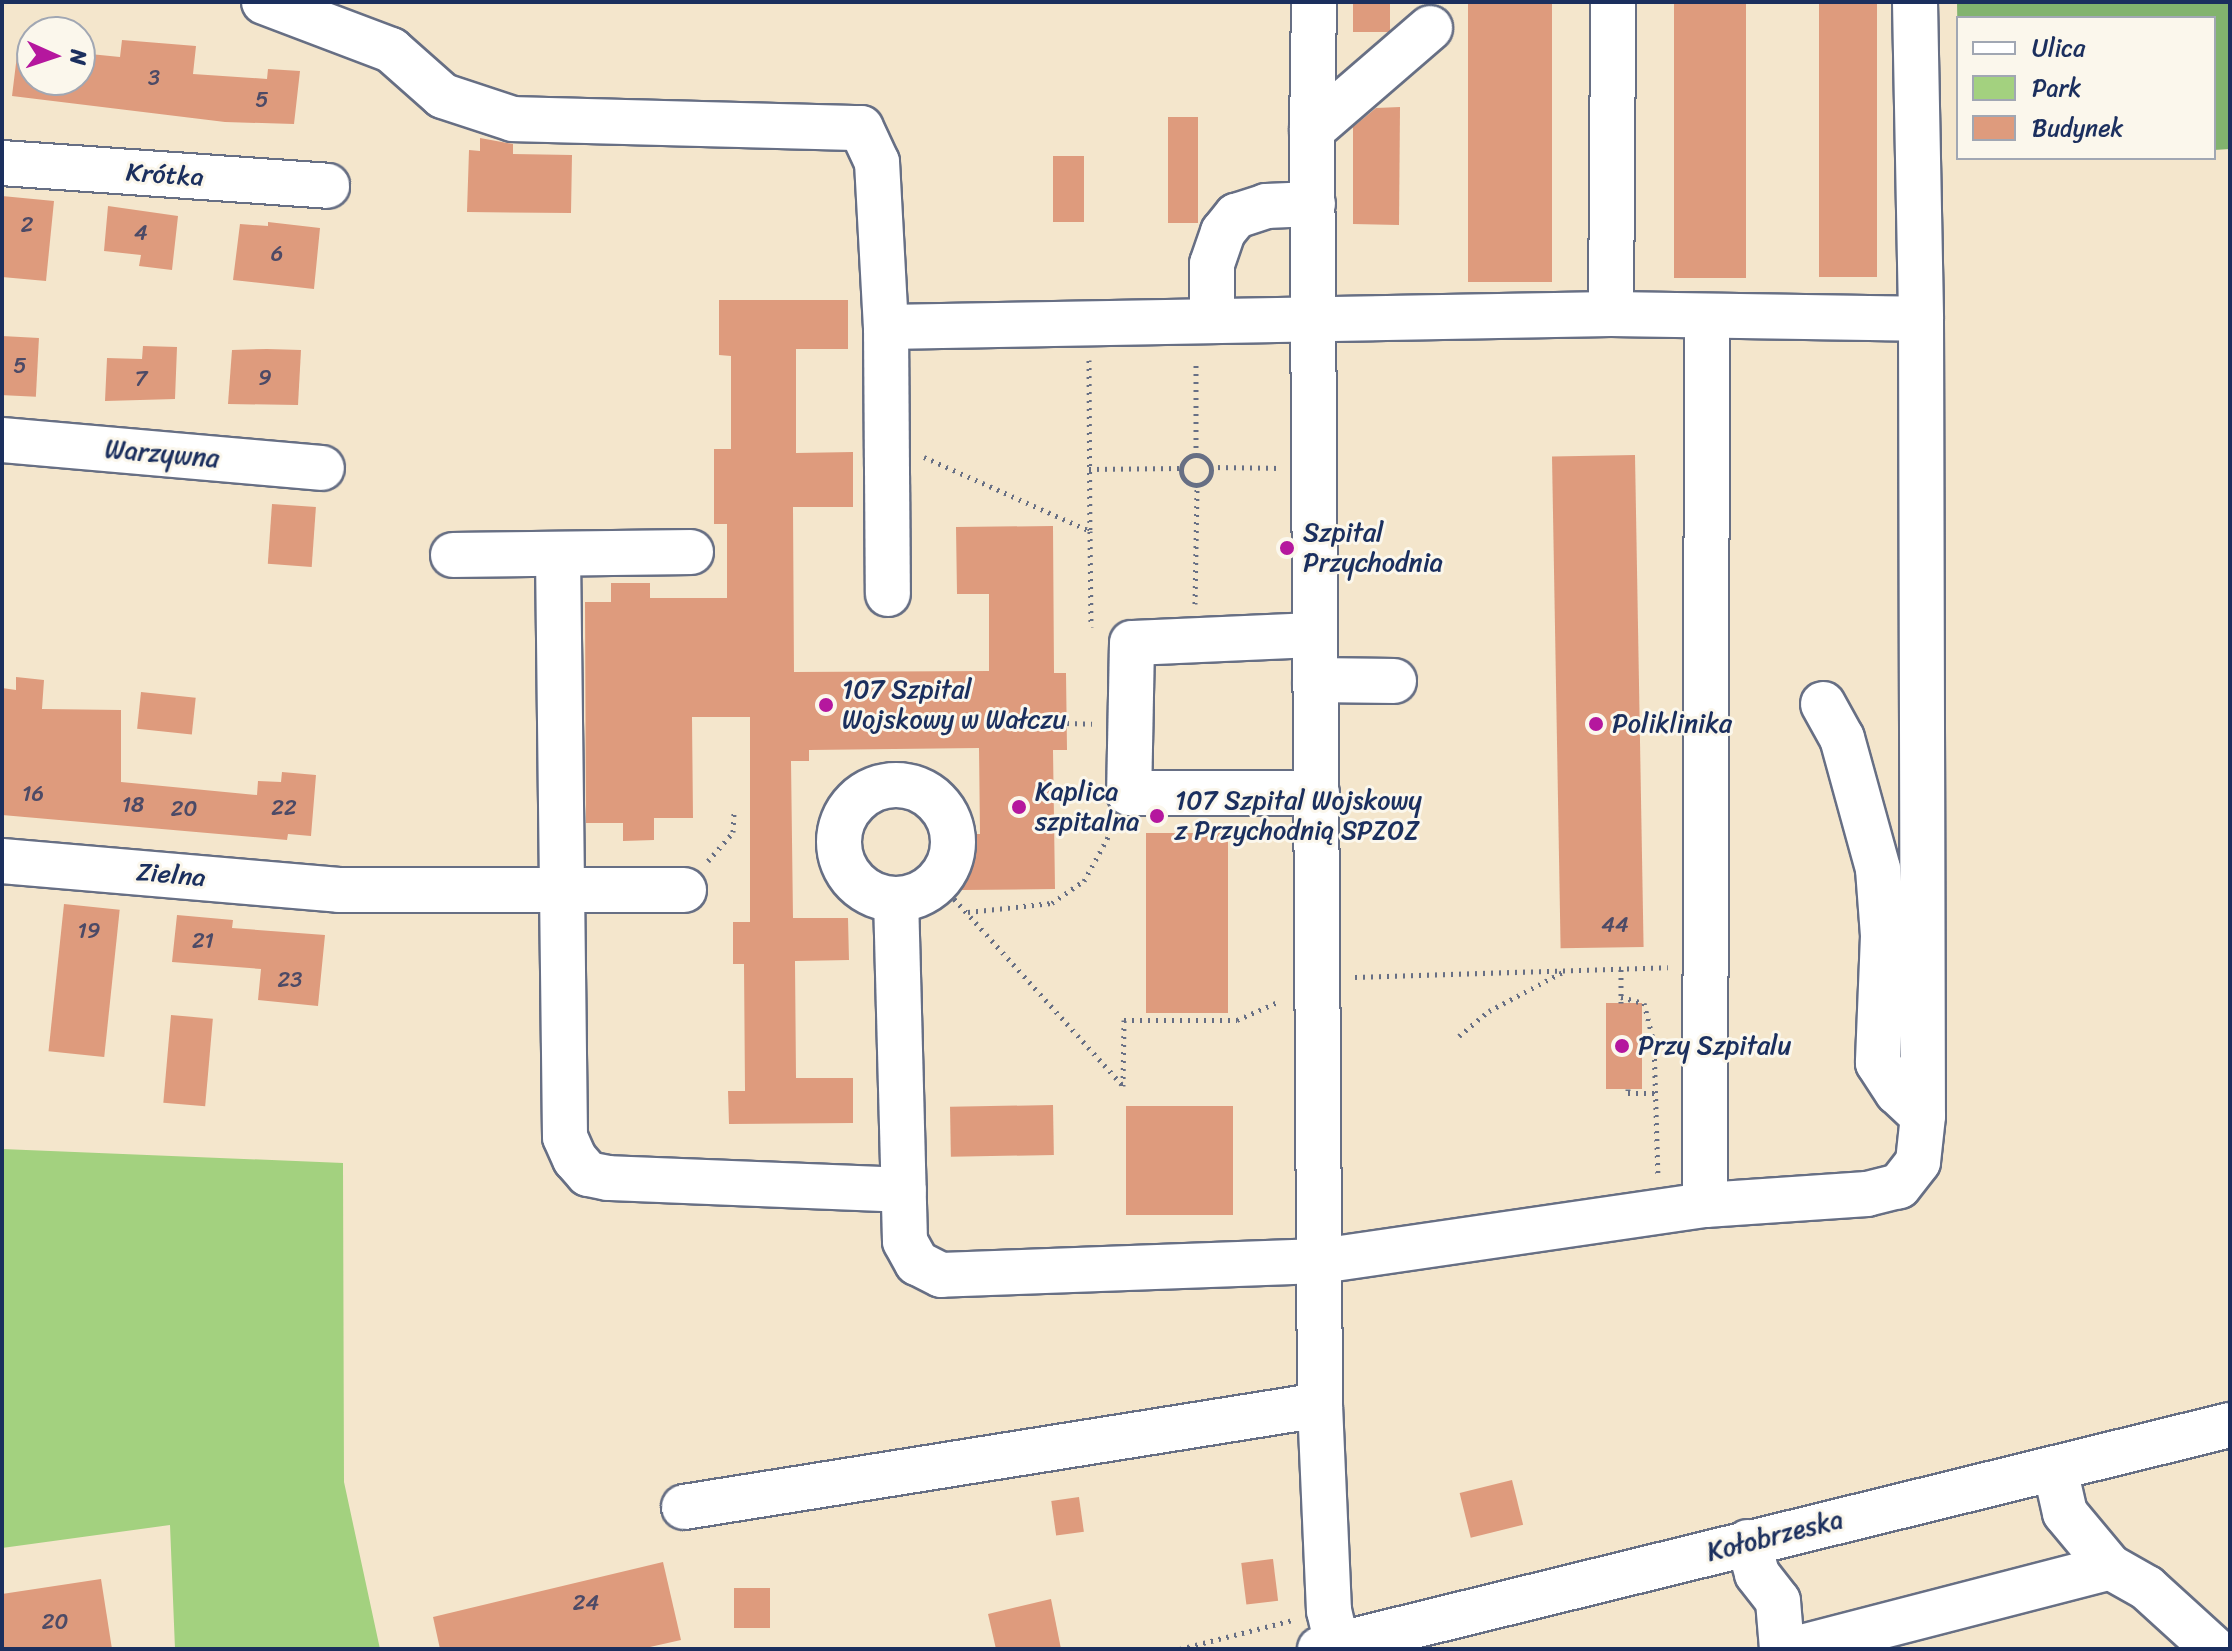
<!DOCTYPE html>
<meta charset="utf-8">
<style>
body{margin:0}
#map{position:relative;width:2232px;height:1651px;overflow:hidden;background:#f4e6cc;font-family:Sriracha,sans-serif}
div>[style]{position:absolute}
.green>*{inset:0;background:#a3d17f}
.forest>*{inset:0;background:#82b36e}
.building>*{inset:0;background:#de9b7d;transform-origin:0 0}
.path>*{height:5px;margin-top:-2.5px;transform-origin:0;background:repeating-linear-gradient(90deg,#676f84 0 2px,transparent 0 8px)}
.path>.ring{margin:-2.5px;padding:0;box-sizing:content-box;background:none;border:5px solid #676f84;border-radius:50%}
.roads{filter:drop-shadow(2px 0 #676f84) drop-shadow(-2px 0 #676f84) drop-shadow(0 2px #676f84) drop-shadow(0 -2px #676f84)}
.minor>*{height:44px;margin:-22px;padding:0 22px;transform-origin:22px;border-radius:22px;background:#fff}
.minor>.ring{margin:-22px;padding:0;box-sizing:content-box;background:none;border:44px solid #fff;border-radius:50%}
.major>*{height:44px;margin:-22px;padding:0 22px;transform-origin:22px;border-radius:22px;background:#fff}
.dots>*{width:22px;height:22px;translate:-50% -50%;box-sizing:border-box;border:4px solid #fbf7ec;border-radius:50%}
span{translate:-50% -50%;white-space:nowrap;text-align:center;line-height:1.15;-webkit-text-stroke:6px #fbf7ec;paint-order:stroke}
.number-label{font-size:22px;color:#4c4a66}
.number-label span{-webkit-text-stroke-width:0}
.street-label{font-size:26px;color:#1b2f5e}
.poi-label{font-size:26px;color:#1b2f5e}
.left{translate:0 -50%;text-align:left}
.frame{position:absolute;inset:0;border:4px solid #1b2f5e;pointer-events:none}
.legend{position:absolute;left:1956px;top:16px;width:260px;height:144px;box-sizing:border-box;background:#fbf7ec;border:2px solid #a1a7b3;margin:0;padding:10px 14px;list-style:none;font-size:24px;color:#1b2f5e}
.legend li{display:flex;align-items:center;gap:16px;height:40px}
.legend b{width:40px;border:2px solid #a1a7b3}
.north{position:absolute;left:16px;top:16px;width:80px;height:80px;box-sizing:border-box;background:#fbf7ec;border:2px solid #a1a7b3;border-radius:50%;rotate:93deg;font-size:22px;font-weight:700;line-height:32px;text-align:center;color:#1b2f5e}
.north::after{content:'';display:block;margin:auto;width:28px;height:36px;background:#b5179e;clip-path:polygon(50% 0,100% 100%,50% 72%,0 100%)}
</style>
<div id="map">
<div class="green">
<div style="clip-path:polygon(2px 1149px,343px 1163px,344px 1482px,380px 1649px,175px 1649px,170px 1525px,2px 1548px)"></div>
</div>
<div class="forest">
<div style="clip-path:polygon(1957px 2px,2230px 2px,2230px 149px,2214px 150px,2214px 18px,1958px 18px,1958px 65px)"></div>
</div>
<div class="building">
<div style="left:1353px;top:2px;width:37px;height:30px"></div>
<div style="left:1468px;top:2px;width:84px;height:280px"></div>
<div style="left:1674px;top:2px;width:72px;height:276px"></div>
<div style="left:1819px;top:2px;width:58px;height:275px"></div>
<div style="clip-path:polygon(122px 40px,196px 46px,193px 74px,267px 79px,268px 69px,300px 71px,294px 124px,225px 122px,12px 96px,18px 47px,32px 48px,32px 80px,80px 80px,80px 53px,120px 57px)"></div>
<div style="clip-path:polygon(1400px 107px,1399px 225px,1353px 224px,1353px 127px,1376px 108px)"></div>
<div style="left:1168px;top:117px;width:30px;height:106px"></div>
<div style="clip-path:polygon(480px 138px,513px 144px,513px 154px,572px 155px,571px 213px,467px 212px,469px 150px,480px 151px)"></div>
<div style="left:1053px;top:156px;width:31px;height:66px"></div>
<div style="clip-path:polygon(2px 196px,54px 201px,46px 281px,2px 277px)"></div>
<div style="clip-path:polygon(108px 206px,178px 216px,172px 270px,139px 266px,141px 255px,104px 251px)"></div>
<div style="clip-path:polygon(268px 222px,320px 228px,314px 289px,233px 280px,240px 224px,268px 226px)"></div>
<div style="clip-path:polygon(719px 300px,848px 300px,848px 349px,796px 349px,796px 453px,853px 452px,853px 507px,793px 507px,794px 672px,989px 671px,989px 594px,957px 594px,956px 527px,1053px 526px,1054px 673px,1066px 673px,1067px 750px,1053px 750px,1055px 889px,960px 890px,959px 834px,980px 834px,979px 748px,809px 750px,809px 761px,791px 761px,793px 918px,848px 918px,849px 960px,795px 961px,796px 1078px,853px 1078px,853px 1123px,729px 1124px,728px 1091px,745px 1091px,744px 964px,733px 964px,733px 922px,750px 922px,750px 717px,692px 717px,693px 818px,654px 818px,654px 840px,623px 841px,623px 823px,586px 823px,585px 602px,611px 602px,611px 583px,650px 583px,650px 598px,727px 598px,727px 524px,714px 524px,714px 449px,731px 449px,731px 356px,719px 355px)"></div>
<div style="left:2px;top:336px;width:37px;height:59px;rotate:3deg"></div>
<div style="clip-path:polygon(143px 346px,177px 347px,175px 399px,105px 401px,107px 358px,142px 359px)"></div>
<div style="clip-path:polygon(267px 349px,301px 350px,298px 405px,228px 404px,232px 350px)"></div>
<div style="left:1635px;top:455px;width:492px;height:83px;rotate:89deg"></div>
<div style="left:272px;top:504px;width:44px;height:60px;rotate:4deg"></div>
<div style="clip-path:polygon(16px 677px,44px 680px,42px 709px,121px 710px,121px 782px,257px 795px,258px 781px,281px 782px,282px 772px,316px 775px,311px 836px,288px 834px,287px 840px,2px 815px,2px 688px,16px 690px)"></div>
<div style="left:141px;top:692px;width:55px;height:37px;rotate:6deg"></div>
<div style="left:1146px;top:833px;width:82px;height:180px"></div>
<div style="left:64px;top:904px;width:56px;height:148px;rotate:6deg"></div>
<div style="clip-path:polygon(177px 915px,233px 920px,232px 928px,325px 935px,318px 1006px,258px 1000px,261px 969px,172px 962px)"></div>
<div style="left:1606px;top:1003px;width:36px;height:86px"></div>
<div style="left:171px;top:1015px;width:42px;height:88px;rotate:5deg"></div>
<div style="left:1053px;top:1105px;width:50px;height:103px;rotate:89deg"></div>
<div style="left:1126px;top:1106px;width:107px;height:109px"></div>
<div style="left:1512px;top:1480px;width:46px;height:54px;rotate:76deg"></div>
<div style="left:1079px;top:1497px;width:35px;height:28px;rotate:82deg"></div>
<div style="left:1273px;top:1559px;width:42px;height:32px;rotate:83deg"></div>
<div style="clip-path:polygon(663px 1562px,681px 1640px,641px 1649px,440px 1649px,433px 1617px)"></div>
<div style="clip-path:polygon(101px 1579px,112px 1649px,2px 1649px,2px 1594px)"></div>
<div style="left:734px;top:1588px;width:36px;height:40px"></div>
<div style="clip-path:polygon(1051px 1599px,1061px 1649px,996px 1649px,988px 1614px)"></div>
</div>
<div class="path">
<div style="left:1089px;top:360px;width:171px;rotate:89.7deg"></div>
<div style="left:1196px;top:455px;width:94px;rotate:-90deg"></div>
<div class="ring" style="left:1181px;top:455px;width:25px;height:25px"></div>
<div style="left:924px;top:457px;width:182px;rotate:24deg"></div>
<div style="left:1090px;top:531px;width:96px;rotate:89.4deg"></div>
<div style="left:1210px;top:467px;width:68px;rotate:0.8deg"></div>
<div style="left:1089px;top:469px;width:92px;rotate:-0.6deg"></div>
<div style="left:1195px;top:604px;width:119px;rotate:-89deg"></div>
<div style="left:1067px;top:723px;width:25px;rotate:2deg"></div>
<div style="left:708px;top:861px;width:38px;rotate:-49deg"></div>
<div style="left:733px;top:832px;width:22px;rotate:-87deg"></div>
<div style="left:938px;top:881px;width:276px;rotate:47.9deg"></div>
<div style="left:1123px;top:1086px;width:66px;rotate:-89.1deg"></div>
<div style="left:1124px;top:1020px;width:113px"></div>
<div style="left:1237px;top:1020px;width:45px;rotate:-23.7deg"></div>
<div style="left:968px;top:912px;width:84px;rotate:-6.1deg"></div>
<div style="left:1052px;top:903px;width:39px;rotate:-35deg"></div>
<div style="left:1084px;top:881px;width:63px;rotate:-61.4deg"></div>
<div style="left:1355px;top:977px;width:313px;rotate:-1.8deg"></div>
<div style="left:1621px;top:997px;width:24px;rotate:15deg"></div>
<div style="left:1644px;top:1003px;width:41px;rotate:76deg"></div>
<div style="left:1654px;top:1043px;width:132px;rotate:88.3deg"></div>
<div style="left:1621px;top:1003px;width:34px;rotate:-90deg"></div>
<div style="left:1459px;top:1036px;width:39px;rotate:-40deg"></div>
<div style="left:1489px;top:1011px;width:84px;rotate:-27.8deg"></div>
<div style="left:1628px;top:1089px;width:4px;rotate:90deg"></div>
<div style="left:1628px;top:1093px;width:32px"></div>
<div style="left:1180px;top:1649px;width:117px;rotate:-14.4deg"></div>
</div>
<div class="roads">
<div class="minor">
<div style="left:264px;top:2px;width:136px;rotate:20.7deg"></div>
<div style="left:391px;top:50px;width:69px;rotate:41.5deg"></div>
<div style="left:443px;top:96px;width:74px;rotate:18.2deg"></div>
<div style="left:513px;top:119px;width:348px;rotate:1.5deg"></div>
<div style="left:861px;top:128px;width:38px;rotate:65deg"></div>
<div style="left:877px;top:162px;width:165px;rotate:86.9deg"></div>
<div style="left:886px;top:327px;width:725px;rotate:-1.03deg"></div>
<div style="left:1611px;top:314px;width:310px;rotate:0.9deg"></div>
<div style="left:1921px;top:319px;width:797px;rotate:89.86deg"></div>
<div style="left:1923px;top:1116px;width:46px;rotate:96.2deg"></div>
<div style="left:1918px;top:1162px;width:31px;rotate:128deg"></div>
<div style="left:1899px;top:1186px;width:33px;rotate:166deg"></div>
<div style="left:1867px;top:1194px;width:162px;rotate:176.1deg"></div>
<div style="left:1705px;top:1205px;width:389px;rotate:171.7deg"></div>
<div style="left:1320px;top:1261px;width:379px;rotate:177.9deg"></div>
<div style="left:941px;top:1275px;width:27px;rotate:-153deg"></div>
<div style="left:917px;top:1263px;width:25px;rotate:-119deg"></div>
<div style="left:905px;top:1241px;width:342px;rotate:-91.5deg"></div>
<div style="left:1915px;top:2px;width:317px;rotate:88.9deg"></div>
<div style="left:1312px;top:130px;width:128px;rotate:-89.1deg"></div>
<div style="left:2px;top:163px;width:326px;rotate:4deg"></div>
<div style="left:1611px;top:314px;width:312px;rotate:-89.6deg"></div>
<div style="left:1212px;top:320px;width:56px;rotate:-90deg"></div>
<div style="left:1212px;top:264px;width:34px;rotate:-71deg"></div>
<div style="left:1223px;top:232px;width:21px;rotate:-51deg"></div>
<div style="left:1236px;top:216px;width:32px;rotate:-18deg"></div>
<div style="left:1266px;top:206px;width:47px;rotate:-2.4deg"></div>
<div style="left:886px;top:327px;width:267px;rotate:89.6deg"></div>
<div style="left:2px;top:440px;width:321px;rotate:5deg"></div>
<div style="left:453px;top:555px;width:238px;rotate:-0.7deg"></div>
<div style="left:558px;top:555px;width:582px;rotate:89.31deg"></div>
<div style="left:565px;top:1137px;width:24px;rotate:66deg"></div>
<div style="left:575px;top:1159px;width:20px;rotate:49deg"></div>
<div style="left:588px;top:1174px;width:20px;rotate:11deg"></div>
<div style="left:608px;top:1178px;width:296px;rotate:2.3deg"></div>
<div style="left:1314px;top:635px;width:182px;rotate:177.5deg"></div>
<div style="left:1132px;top:643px;width:150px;rotate:91.1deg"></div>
<div style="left:1129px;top:793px;width:188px"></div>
<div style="left:1315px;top:680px;width:79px;rotate:0.7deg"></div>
<div style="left:1823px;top:704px;width:39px;rotate:61deg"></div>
<div style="left:1842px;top:738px;width:136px;rotate:74.6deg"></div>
<div style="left:1878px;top:869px;width:67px;rotate:85.7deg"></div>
<div style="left:1883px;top:936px;width:127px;rotate:92.3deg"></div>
<div style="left:1878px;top:1063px;width:35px;rotate:57deg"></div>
<div style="left:1897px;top:1092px;width:35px;rotate:43deg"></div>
<div class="ring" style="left:839px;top:785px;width:70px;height:70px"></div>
<div style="left:2px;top:861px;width:338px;rotate:4.9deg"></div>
<div style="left:339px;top:890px;width:345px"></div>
<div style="left:1705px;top:1205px;width:888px;rotate:-89.87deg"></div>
<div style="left:2055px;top:1469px;width:45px;rotate:77.2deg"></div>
<div style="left:2065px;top:1513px;width:70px;rotate:50.2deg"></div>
<div style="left:684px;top:1507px;width:644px;rotate:-9.11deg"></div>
<div style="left:1748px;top:1542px;width:33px;rotate:74deg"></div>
<div style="left:1757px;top:1574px;width:34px;rotate:52deg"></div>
<div style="left:1778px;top:1601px;width:48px;rotate:85.2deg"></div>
<div style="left:1337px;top:1645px;width:35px;rotate:-103deg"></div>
<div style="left:1329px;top:1611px;width:206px;rotate:-92.5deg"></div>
<div style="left:1320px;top:1405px;width:1275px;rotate:-90.36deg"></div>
<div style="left:1312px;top:130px;width:156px;rotate:-40.8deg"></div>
<div style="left:1794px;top:1649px;width:326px;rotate:-14.5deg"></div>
<div style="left:2110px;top:1567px;width:43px;rotate:29.6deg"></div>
<div style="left:2147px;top:1588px;width:91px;rotate:42.3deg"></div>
</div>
<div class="major">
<div style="left:1320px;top:1649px;width:937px;rotate:-13.83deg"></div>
</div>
</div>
<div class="dots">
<div style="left:1287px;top:548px;background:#b5179e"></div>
<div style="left:826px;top:705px;background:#b5179e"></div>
<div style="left:1596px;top:724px;background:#b5179e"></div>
<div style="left:1019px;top:807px;background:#b5179e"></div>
<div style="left:1157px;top:816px;background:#b5179e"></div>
<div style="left:1622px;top:1046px;background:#b5179e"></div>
</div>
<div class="number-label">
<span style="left:154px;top:78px">3</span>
<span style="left:262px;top:100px">5</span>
<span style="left:27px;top:225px">2</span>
<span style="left:141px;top:233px">4</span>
<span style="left:277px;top:254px">6</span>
<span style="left:20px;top:366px">5</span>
<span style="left:265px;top:378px">9</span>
<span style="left:141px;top:379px">7</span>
<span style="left:33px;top:794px">16</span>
<span style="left:133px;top:805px">18</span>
<span style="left:284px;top:808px">22</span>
<span style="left:184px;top:809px">20</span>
<span style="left:1615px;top:925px">44</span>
<span style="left:89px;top:931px">19</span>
<span style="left:203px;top:941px">21</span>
<span style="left:290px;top:980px">23</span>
<span style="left:586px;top:1603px">24</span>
<span style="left:55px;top:1622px">20</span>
</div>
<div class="street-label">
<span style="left:165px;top:175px;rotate:4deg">Krótka</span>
<span style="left:162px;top:454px;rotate:5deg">Warzywna</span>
<span style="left:171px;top:875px;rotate:5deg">Zielna</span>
<span style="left:1775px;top:1536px;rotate:-14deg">Kołobrzeska</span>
</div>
<div class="poi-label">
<span class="left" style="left:1303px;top:548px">Szpital<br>Przychodnia</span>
<span class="left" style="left:842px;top:705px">107 Szpital<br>Wojskowy w Wałczu</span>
<span class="left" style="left:1612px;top:724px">Poliklinika</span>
<span class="left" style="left:1035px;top:807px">Kaplica<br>szpitalna</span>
<span class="left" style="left:1175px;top:816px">107 Szpital Wojskowy<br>z Przychodnią SPZOZ</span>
<span class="left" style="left:1638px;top:1046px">Przy Szpitalu</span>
</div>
<div class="frame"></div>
<ul class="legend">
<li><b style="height:10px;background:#fff"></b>Ulica</li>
<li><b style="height:22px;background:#a3d17f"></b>Park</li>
<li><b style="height:22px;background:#de9b7d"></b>Budynek</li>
</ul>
<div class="north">N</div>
</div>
